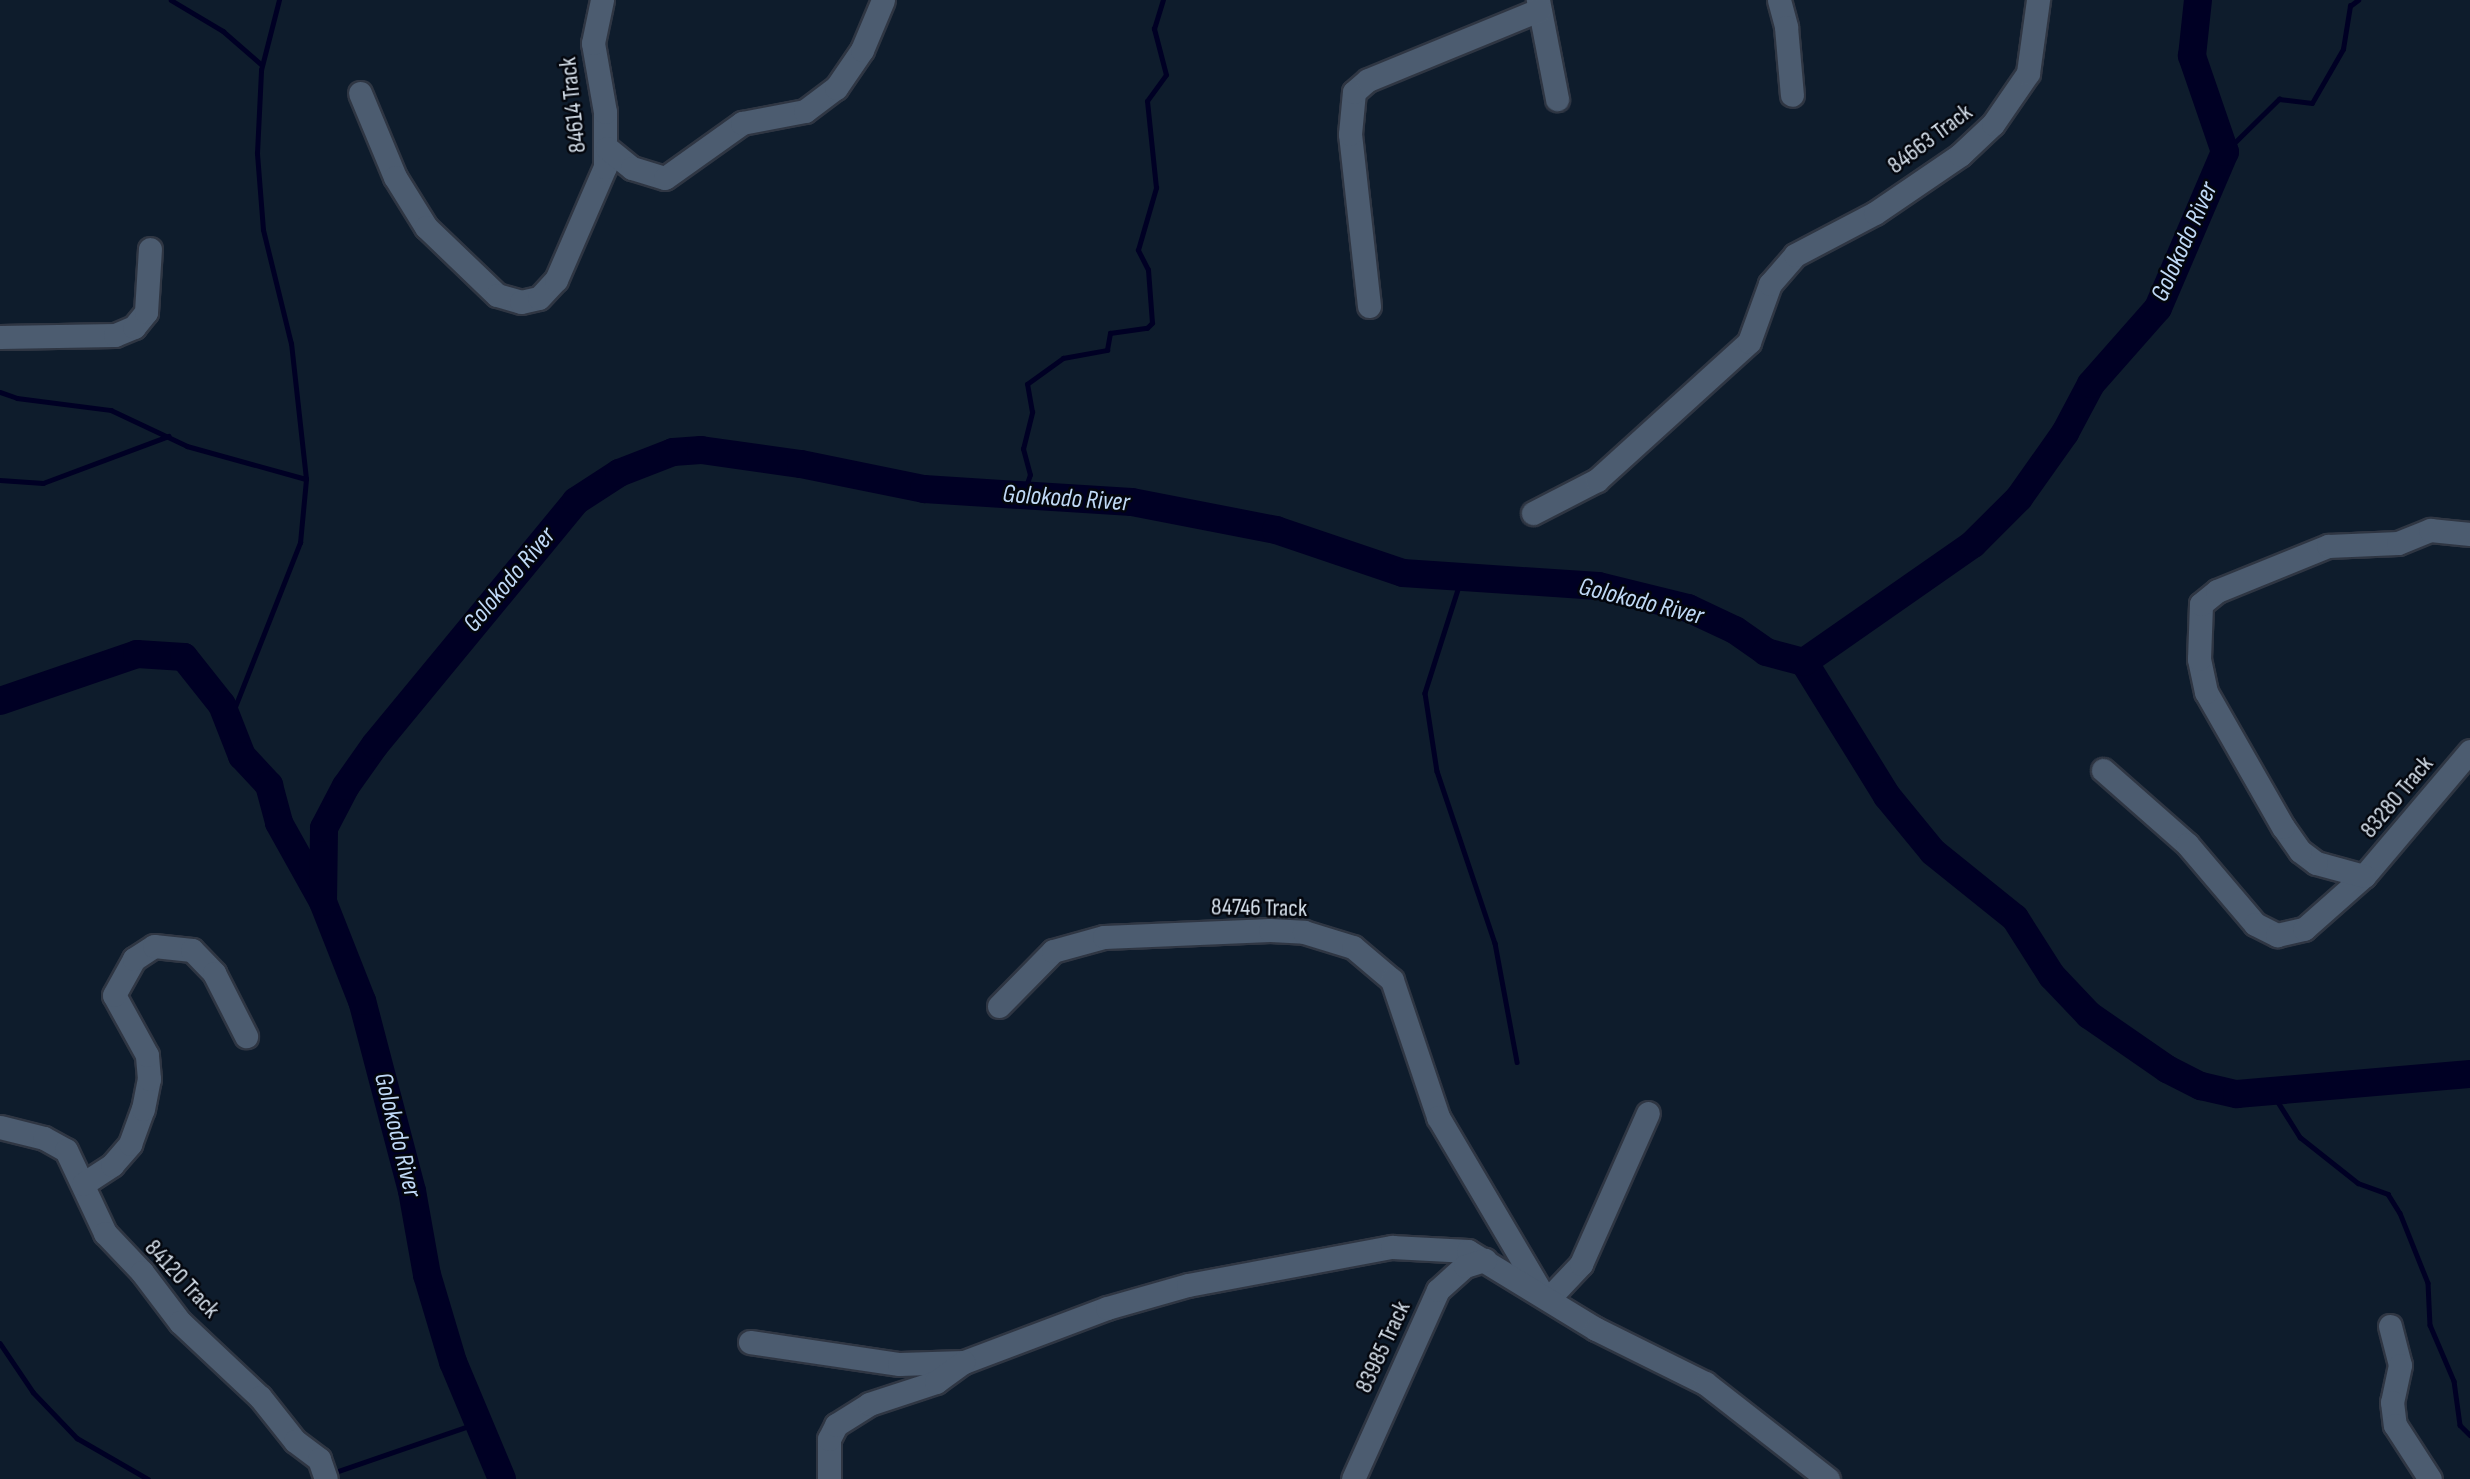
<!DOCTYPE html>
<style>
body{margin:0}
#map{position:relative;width:2470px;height:1479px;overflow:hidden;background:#0e1c2c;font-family:"Sofia Sans Condensed",sans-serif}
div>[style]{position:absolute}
.stream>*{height:4.5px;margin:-2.25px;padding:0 2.25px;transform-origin:2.25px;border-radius:2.25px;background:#000024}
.river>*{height:28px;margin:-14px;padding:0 14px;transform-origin:14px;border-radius:14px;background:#000024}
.roads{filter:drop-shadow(2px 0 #2f3643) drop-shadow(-2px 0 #2f3643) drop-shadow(0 2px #2f3643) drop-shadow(0 -2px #2f3643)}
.minor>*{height:23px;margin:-11.5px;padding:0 11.5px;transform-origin:11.5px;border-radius:11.5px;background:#4c5c70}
span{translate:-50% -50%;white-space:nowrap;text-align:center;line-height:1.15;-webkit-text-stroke:5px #03060d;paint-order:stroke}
.street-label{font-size:24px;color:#d4dee9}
.water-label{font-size:26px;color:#c0d9f6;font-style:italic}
</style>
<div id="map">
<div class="stream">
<div style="left:171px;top:0;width:61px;rotate:30.8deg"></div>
<div style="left:223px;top:31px;width:50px;rotate:41deg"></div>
<div style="left:2225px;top:152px;width:76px;rotate:-44.5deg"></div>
<div style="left:2279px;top:99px;width:33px;rotate:7deg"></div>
<div style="left:2312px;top:103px;width:62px;rotate:-60.1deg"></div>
<div style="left:2343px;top:49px;width:44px;rotate:-80.8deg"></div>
<div style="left:2350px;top:6px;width:10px;rotate:-37deg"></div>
<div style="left:0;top:392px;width:18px;rotate:19deg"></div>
<div style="left:17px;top:398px;width:95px;rotate:7.3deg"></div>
<div style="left:111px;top:410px;width:84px;rotate:25.3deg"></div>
<div style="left:187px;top:446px;width:123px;rotate:15.5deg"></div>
<div style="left:0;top:480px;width:43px;rotate:4deg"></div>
<div style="left:43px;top:483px;width:134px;rotate:-20.5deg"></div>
<div style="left:1023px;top:495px;width:21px;rotate:-71deg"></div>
<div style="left:1030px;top:475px;width:27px;rotate:-105deg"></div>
<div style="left:1023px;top:449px;width:38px;rotate:-76deg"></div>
<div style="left:1032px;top:412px;width:28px;rotate:-100deg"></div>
<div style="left:1027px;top:384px;width:44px;rotate:-35.8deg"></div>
<div style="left:1063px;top:358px;width:45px;rotate:-10.3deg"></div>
<div style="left:1107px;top:350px;width:17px;rotate:-80deg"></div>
<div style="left:1110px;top:333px;width:37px;rotate:-8deg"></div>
<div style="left:1147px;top:328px;width:7px;rotate:-45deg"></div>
<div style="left:1152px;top:323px;width:53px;rotate:-94.3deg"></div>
<div style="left:1148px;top:270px;width:22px;rotate:-117deg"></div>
<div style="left:1138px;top:250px;width:65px;rotate:-73.8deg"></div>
<div style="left:1156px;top:188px;width:87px;rotate:-95.9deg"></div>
<div style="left:1147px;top:101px;width:32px;rotate:-54deg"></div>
<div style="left:1166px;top:75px;width:48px;rotate:-104.6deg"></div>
<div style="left:1154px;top:29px;width:30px;rotate:-73deg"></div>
<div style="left:1462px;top:577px;width:122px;rotate:107.7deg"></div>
<div style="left:1425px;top:693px;width:79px;rotate:81.3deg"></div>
<div style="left:1437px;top:771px;width:182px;rotate:71.4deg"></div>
<div style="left:1495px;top:943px;width:121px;rotate:79.5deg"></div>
<div style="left:229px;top:722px;width:193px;rotate:-68.4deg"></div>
<div style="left:300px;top:543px;width:64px;rotate:-84.6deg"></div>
<div style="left:306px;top:479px;width:136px;rotate:-96.3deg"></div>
<div style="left:291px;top:344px;width:117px;rotate:-103.8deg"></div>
<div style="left:263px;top:230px;width:77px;rotate:-94.5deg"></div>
<div style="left:257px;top:153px;width:83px;rotate:-87.2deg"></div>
<div style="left:261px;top:70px;width:72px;rotate:-75.6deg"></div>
<div style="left:2273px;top:1094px;width:51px;rotate:57.9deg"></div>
<div style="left:2300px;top:1137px;width:74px;rotate:38.4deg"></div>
<div style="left:2358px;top:1183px;width:32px;rotate:20deg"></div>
<div style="left:2388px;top:1194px;width:22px;rotate:58deg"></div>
<div style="left:2400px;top:1213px;width:75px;rotate:68.2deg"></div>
<div style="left:2428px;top:1283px;width:42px;rotate:87.3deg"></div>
<div style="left:2430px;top:1325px;width:61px;rotate:66.8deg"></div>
<div style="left:2454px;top:1381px;width:44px;rotate:82.2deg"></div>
<div style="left:2460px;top:1425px;width:14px;rotate:45deg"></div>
<div style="left:0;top:1343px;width:59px;rotate:56deg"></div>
<div style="left:33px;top:1392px;width:64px;rotate:46.3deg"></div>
<div style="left:77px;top:1438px;width:82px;rotate:30deg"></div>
<div style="left:330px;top:1474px;width:159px;rotate:-19.1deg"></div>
</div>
<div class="river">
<div style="left:1804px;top:662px;width:158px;rotate:58.2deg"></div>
<div style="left:1887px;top:796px;width:72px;rotate:50.6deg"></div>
<div style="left:1933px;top:852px;width:105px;rotate:38.8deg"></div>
<div style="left:2015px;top:918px;width:69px;rotate:57.5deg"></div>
<div style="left:2052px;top:976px;width:54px;rotate:46.5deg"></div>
<div style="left:2089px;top:1015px;width:95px;rotate:34.7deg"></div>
<div style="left:2167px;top:1069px;width:38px;rotate:27deg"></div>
<div style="left:2201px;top:1086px;width:37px;rotate:13deg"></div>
<div style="left:2237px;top:1094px;width:234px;rotate:-4.9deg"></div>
<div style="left:0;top:701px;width:145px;rotate:-18.9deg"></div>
<div style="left:137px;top:654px;width:47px;rotate:3.7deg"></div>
<div style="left:184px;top:657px;width:61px;rotate:51.6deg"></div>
<div style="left:222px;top:705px;width:55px;rotate:68.6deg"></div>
<div style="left:242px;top:756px;width:40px;rotate:47deg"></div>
<div style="left:269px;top:785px;width:39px;rotate:75deg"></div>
<div style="left:279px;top:823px;width:86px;rotate:60.8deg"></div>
<div style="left:502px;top:1479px;width:127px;rotate:-112.7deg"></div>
<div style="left:453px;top:1362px;width:91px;rotate:-106.6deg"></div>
<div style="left:427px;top:1275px;width:85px;rotate:-100.1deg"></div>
<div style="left:412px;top:1191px;width:196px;rotate:-104.7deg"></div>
<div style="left:362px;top:1001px;width:106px;rotate:-111.5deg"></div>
<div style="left:323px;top:902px;width:74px;rotate:-89.2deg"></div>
<div style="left:324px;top:828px;width:47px;rotate:-62.4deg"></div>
<div style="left:346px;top:786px;width:50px;rotate:-54.7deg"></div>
<div style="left:375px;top:745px;width:316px;rotate:-50.5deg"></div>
<div style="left:576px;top:501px;width:51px;rotate:-33.1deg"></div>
<div style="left:619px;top:473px;width:58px;rotate:-21.3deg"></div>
<div style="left:673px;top:452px;width:28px;rotate:-4deg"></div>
<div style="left:701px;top:450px;width:101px;rotate:8deg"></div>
<div style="left:801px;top:464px;width:126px;rotate:11.5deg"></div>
<div style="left:924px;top:489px;width:208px;rotate:3.6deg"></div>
<div style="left:1132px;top:502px;width:147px;rotate:11deg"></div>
<div style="left:1276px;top:530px;width:134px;rotate:18.7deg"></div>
<div style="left:1403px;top:573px;width:196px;rotate:3.8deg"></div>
<div style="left:1599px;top:586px;width:92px;rotate:13.9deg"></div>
<div style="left:1688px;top:608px;width:52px;rotate:25.1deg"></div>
<div style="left:1735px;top:630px;width:38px;rotate:35deg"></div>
<div style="left:1766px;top:652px;width:39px;rotate:15deg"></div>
<div style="left:1804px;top:662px;width:206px;rotate:-34.9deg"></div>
<div style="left:1973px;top:544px;width:65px;rotate:-45deg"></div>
<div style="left:2019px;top:498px;width:80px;rotate:-54.7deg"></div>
<div style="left:2065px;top:433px;width:55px;rotate:-62deg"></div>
<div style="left:2091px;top:384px;width:101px;rotate:-48.6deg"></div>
<div style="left:2158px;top:308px;width:170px;rotate:-66.8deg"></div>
<div style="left:2225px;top:152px;width:102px;rotate:-109deg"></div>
<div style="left:2192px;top:56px;width:56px;rotate:-83.9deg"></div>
</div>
<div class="roads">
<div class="minor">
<div style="left:1538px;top:0;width:101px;rotate:79.1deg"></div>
<div style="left:1779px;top:0;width:28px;rotate:75deg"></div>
<div style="left:1786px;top:27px;width:68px;rotate:85deg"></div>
<div style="left:360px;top:93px;width:91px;rotate:67.4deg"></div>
<div style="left:395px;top:177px;width:59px;rotate:58.2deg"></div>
<div style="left:426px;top:227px;width:98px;rotate:43.8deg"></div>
<div style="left:497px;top:295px;width:25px;rotate:16deg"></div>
<div style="left:521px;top:302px;width:18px;rotate:-13deg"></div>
<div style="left:539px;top:298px;width:25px;rotate:-47deg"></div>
<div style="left:556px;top:280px;width:123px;rotate:-66.6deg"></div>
<div style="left:605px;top:167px;width:55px;rotate:-90deg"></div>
<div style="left:605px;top:112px;width:70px;rotate:-99.9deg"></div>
<div style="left:593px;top:43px;width:44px;rotate:-78.2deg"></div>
<div style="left:607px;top:148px;width:32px;rotate:39deg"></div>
<div style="left:632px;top:168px;width:34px;rotate:17deg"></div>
<div style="left:665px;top:178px;width:95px;rotate:-35.5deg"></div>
<div style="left:742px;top:123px;width:64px;rotate:-10.8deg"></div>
<div style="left:805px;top:111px;width:39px;rotate:-37deg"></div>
<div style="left:836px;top:88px;width:46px;rotate:-55.6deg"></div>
<div style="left:862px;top:50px;width:54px;rotate:-67.2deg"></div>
<div style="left:1369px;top:306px;width:173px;rotate:-96.3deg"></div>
<div style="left:1350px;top:134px;width:42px;rotate:-84.6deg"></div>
<div style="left:1354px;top:92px;width:18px;rotate:-41deg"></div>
<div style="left:1368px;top:80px;width:185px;rotate:-22.3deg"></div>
<div style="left:0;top:337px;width:115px;rotate:-1deg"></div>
<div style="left:115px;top:335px;width:21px;rotate:-23deg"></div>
<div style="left:134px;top:327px;width:19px;rotate:-51deg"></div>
<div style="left:146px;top:312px;width:63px;rotate:-86.4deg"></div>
<div style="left:1533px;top:513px;width:72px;rotate:-27.3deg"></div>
<div style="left:1597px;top:480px;width:205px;rotate:-42.2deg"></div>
<div style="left:1749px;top:342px;width:62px;rotate:-70.1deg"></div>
<div style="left:1770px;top:284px;width:38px;rotate:-49deg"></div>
<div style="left:1795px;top:255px;width:90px;rotate:-27.7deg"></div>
<div style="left:1875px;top:213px;width:103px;rotate:-34.3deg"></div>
<div style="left:1960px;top:155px;width:45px;rotate:-43.2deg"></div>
<div style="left:1993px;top:124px;width:62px;rotate:-55.5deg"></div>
<div style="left:2028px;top:73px;width:74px;rotate:-82.2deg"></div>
<div style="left:2103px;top:770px;width:112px;rotate:41.4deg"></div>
<div style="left:2187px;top:844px;width:105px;rotate:49.6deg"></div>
<div style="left:2255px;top:924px;width:25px;rotate:27deg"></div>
<div style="left:2277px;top:935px;width:28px;rotate:-13deg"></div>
<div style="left:2304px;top:929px;width:80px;rotate:-41.5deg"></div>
<div style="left:2364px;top:876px;width:164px;rotate:-49.7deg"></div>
<div style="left:2364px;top:876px;width:50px;rotate:-164.8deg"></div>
<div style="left:2316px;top:863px;width:20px;rotate:-143deg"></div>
<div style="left:2300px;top:851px;width:29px;rotate:-125deg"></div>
<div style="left:2283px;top:827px;width:155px;rotate:-119.7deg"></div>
<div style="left:2206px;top:692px;width:34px;rotate:-102deg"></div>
<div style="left:2199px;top:659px;width:55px;rotate:-87.9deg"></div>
<div style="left:2201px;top:604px;width:21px;rotate:-39deg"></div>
<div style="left:2217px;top:591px;width:120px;rotate:-22.1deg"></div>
<div style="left:2328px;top:546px;width:70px;rotate:-2.5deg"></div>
<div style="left:2398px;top:543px;width:35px;rotate:-22deg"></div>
<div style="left:2430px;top:530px;width:40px;rotate:5.7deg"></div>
<div style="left:999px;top:1006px;width:77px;rotate:-45.5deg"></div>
<div style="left:1053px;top:951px;width:53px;rotate:-15.4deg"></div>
<div style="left:1104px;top:937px;width:166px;rotate:-2.4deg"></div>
<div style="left:1270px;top:930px;width:34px;rotate:3deg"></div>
<div style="left:1304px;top:932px;width:51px;rotate:17deg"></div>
<div style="left:1353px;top:947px;width:51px;rotate:40.2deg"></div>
<div style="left:1392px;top:980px;width:145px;rotate:71.4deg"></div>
<div style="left:1438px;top:1117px;width:203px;rotate:59.5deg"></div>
<div style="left:0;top:1127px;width:45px;rotate:14deg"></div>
<div style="left:44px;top:1138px;width:25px;rotate:29deg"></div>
<div style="left:66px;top:1150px;width:92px;rotate:64.8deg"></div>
<div style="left:105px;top:1233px;width:54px;rotate:46.5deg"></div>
<div style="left:142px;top:1272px;width:63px;rotate:52.8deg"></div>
<div style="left:180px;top:1322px;width:110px;rotate:43.2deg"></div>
<div style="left:260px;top:1397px;width:56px;rotate:51.5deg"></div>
<div style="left:295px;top:1441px;width:30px;rotate:37deg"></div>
<div style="left:319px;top:1459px;width:21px;rotate:71deg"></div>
<div style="left:83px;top:1184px;width:35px;rotate:-33deg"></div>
<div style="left:112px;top:1165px;width:28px;rotate:-49deg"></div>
<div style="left:130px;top:1144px;width:37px;rotate:-70deg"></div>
<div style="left:143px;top:1109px;width:31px;rotate:-79deg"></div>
<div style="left:149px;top:1079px;width:24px;rotate:-95deg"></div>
<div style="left:147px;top:1055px;width:68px;rotate:-118.8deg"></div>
<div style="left:114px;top:995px;width:41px;rotate:-60.9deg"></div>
<div style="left:134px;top:959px;width:24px;rotate:-33deg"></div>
<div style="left:154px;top:946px;width:38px;rotate:6deg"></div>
<div style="left:192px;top:950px;width:32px;rotate:46deg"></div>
<div style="left:214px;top:973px;width:71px;rotate:63.1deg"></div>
<div style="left:1549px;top:1298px;width:47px;rotate:-46.7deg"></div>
<div style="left:1581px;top:1264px;width:165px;rotate:-66.1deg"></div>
<div style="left:2390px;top:1326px;width:40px;rotate:75.6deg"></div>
<div style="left:2400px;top:1365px;width:38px;rotate:102deg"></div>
<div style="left:2392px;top:1402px;width:23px;rotate:83deg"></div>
<div style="left:2395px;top:1425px;width:64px;rotate:57.1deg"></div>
<div style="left:750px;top:1342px;width:151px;rotate:8.4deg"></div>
<div style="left:899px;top:1364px;width:65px;rotate:-1.8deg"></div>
<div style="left:964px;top:1362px;width:153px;rotate:-20.7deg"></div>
<div style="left:1107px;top:1308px;width:84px;rotate:-15.9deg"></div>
<div style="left:1188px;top:1285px;width:208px;rotate:-10.6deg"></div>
<div style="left:1392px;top:1247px;width:76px;rotate:3deg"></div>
<div style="left:1468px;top:1251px;width:150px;rotate:31.4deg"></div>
<div style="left:1596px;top:1329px;width:122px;rotate:26.4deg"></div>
<div style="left:1705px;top:1383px;width:156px;rotate:38deg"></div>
<div style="left:829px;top:1479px;width:40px;rotate:-90deg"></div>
<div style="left:829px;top:1439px;width:16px;rotate:-63deg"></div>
<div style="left:836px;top:1425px;width:39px;rotate:-32deg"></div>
<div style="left:869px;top:1404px;width:71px;rotate:-18.2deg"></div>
<div style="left:936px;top:1382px;width:34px;rotate:-36deg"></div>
<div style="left:1353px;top:1479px;width:207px;rotate:-65.8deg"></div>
<div style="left:1438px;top:1290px;width:36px;rotate:-42deg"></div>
<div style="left:1465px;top:1266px;width:21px;rotate:-17deg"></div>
</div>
</div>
<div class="street-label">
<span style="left:573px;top:105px;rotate:-96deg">84614 Track</span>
<span style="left:1930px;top:139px;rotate:-37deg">84663 Track</span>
<span style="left:2397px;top:797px;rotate:-50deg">83280 Track</span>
<span style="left:1259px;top:908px;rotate:1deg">84746 Track</span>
<span style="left:182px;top:1279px;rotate:47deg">84120 Track</span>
<span style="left:1383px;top:1347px;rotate:-65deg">83985 Track</span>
</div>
<div class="water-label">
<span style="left:2185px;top:242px;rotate:-66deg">Golokodo River</span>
<span style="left:1066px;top:499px;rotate:4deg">Golokodo River</span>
<span style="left:510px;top:580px;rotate:-50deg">Golokodo River</span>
<span style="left:1641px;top:602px;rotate:14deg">Golokodo River</span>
<span style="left:397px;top:1135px;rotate:76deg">Golokodo River</span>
</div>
</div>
